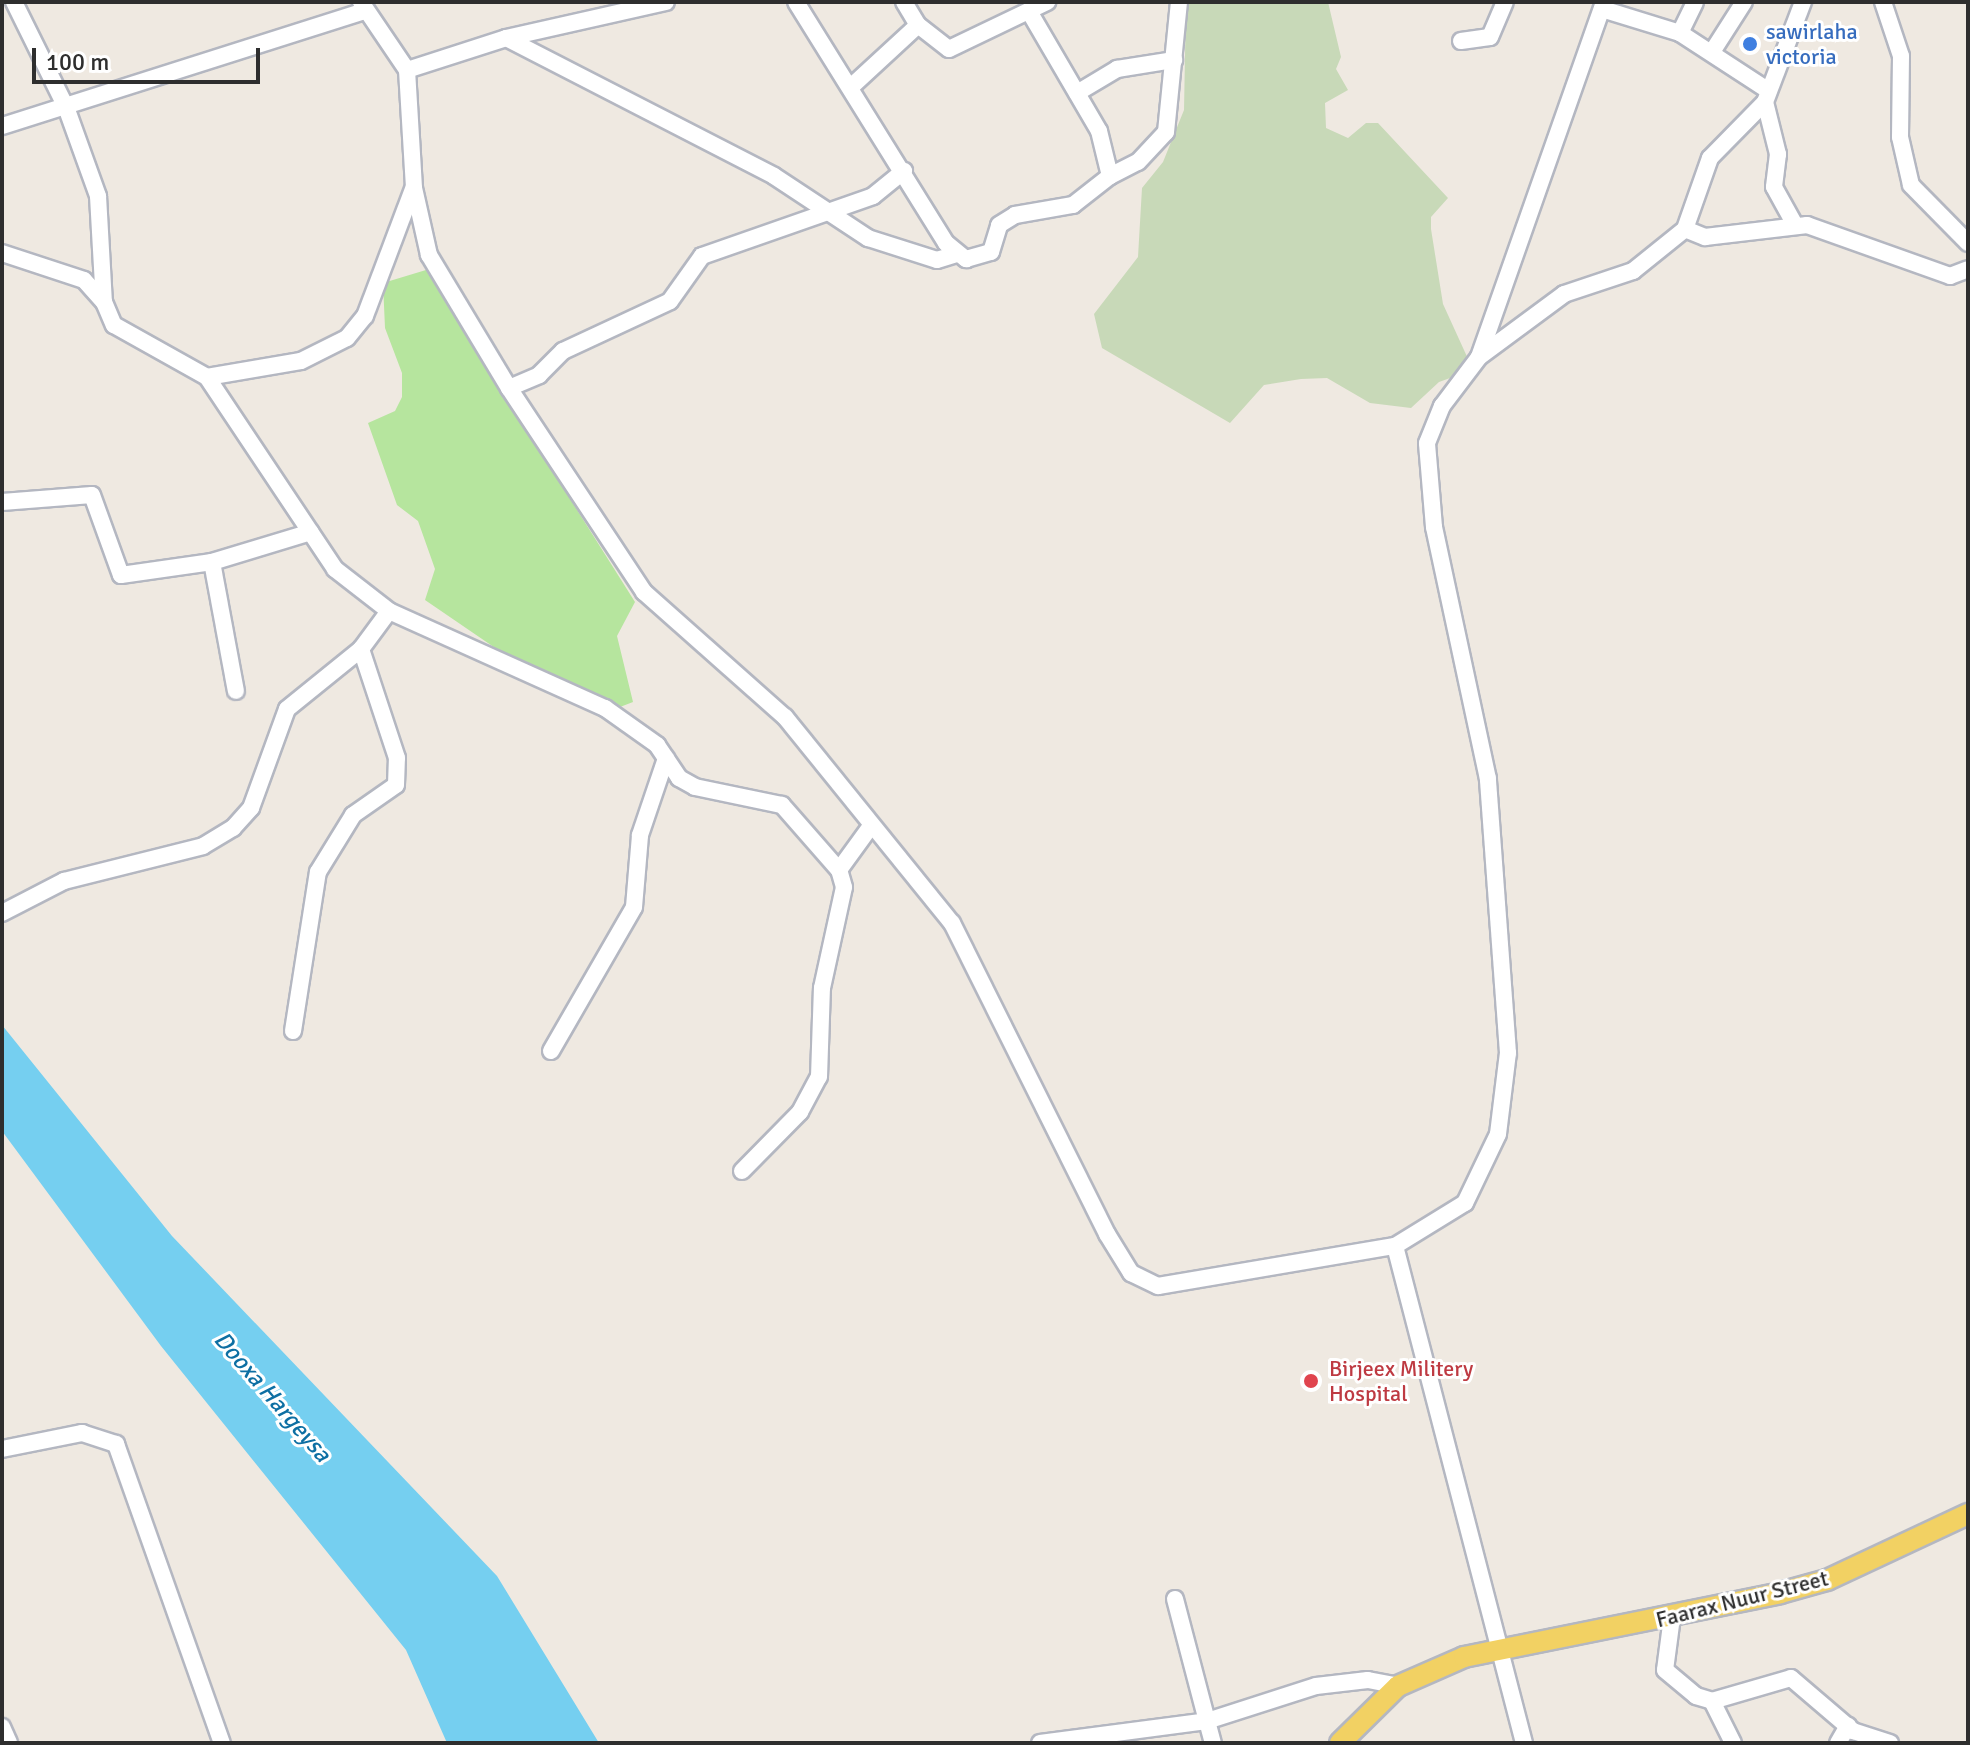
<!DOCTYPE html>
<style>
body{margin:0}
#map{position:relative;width:1970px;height:1745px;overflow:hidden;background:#efe9e1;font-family:Signika,sans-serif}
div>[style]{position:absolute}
.green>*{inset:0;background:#b6e59e}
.cemetery>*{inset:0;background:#c8d9b8}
.water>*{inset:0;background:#75cff0}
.roads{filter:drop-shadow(2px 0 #b4b7c1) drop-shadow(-2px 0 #b4b7c1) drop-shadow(0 2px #b4b7c1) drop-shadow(0 -2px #b4b7c1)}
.minor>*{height:16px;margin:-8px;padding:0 8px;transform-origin:8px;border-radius:8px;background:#fff}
.major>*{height:20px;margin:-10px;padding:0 10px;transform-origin:10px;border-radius:10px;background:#f2d163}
.dots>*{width:22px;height:22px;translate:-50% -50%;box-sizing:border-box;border:4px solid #fff;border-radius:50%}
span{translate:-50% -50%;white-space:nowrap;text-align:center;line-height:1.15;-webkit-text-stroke:6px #fff;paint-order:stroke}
.shop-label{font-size:22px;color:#366cbe}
.left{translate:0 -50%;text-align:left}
.health-label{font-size:22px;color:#be3a42}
.street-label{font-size:22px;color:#2e2e2e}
.water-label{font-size:24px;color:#0d6fa3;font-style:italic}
.frame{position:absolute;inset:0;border:4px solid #2e2e2e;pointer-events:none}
.scale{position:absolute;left:32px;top:48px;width:228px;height:36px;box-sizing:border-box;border:4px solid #2e2e2e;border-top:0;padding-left:10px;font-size:24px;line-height:28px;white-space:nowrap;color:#2e2e2e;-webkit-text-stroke:6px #fff;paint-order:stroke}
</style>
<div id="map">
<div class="green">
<div style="clip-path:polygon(426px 270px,635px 602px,617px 636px,633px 702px,620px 707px,504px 654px,425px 600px,435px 569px,418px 521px,397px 505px,368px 423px,395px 411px,402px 397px,402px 373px,385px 328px,383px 283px)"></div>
</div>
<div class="cemetery">
<div style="clip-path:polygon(1186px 2px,1328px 2px,1341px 57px,1336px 69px,1348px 90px,1325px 103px,1326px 128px,1348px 138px,1366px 123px,1378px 123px,1448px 198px,1431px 217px,1431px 229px,1443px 304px,1469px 361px,1464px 373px,1439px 382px,1411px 408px,1370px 403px,1327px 378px,1301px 379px,1264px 385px,1230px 423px,1102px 348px,1094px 314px,1138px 257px,1142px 188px,1163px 162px,1184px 110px)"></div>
</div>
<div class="water">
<div style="clip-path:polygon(2px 1025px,172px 1236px,497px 1576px,599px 1743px,447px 1743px,406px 1650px,161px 1346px,2px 1131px)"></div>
</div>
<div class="roads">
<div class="minor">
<div style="left:14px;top:2px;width:117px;rotate:63.7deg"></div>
<div style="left:66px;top:107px;width:95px;rotate:70.2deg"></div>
<div style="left:98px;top:196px;width:106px;rotate:86.8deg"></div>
<div style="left:104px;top:302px;width:25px;rotate:67deg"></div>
<div style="left:114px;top:325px;width:107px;rotate:29.2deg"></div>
<div style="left:207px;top:377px;width:231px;rotate:56.3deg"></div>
<div style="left:335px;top:569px;width:68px;rotate:37.9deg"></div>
<div style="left:389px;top:611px;width:237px;rotate:24.2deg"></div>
<div style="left:605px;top:708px;width:64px;rotate:35.4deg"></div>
<div style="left:657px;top:745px;width:40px;rotate:56deg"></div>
<div style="left:679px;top:778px;width:18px;rotate:29deg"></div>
<div style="left:695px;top:787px;width:89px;rotate:11.7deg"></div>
<div style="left:782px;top:805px;width:86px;rotate:48.8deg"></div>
<div style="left:361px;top:2px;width:82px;rotate:55.9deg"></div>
<div style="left:407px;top:70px;width:118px;rotate:86.6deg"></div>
<div style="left:414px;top:188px;width:69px;rotate:77.4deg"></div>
<div style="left:429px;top:255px;width:155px;rotate:59deg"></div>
<div style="left:509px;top:388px;width:245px;rotate:56.5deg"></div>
<div style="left:644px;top:592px;width:188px;rotate:41.6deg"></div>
<div style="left:785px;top:717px;width:265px;rotate:51deg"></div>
<div style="left:952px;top:923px;width:347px;rotate:63.5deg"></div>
<div style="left:1107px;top:1234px;width:46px;rotate:58.4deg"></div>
<div style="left:1131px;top:1273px;width:30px;rotate:26deg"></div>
<div style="left:1158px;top:1286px;width:240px;rotate:-9.6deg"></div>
<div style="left:1395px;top:1246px;width:82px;rotate:-31.6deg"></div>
<div style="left:1465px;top:1203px;width:76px;rotate:-64.4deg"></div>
<div style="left:1498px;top:1134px;width:82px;rotate:-83deg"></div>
<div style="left:1508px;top:1053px;width:275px;rotate:-94.2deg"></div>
<div style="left:1488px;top:779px;width:258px;rotate:-102.1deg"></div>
<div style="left:1434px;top:527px;width:84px;rotate:-94.8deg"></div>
<div style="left:1427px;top:443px;width:40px;rotate:-68deg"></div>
<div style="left:1442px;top:406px;width:61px;rotate:-52.9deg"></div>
<div style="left:1479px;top:357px;width:376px;rotate:-70.6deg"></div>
<div style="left:796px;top:2px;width:284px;rotate:58.1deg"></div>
<div style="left:946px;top:243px;width:26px;rotate:39deg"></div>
<div style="left:966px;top:259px;width:26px;rotate:-16deg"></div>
<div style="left:991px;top:252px;width:28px;rotate:-73deg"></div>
<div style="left:999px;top:225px;width:19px;rotate:-32deg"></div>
<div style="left:1015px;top:215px;width:59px;rotate:-9.8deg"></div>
<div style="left:1073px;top:205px;width:47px;rotate:-38.1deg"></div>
<div style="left:1110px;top:176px;width:46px;rotate:-103.7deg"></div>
<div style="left:1099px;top:131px;width:139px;rotate:-120.3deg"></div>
<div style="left:904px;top:2px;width:27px;rotate:59deg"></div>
<div style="left:918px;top:25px;width:39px;rotate:38deg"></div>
<div style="left:949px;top:49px;width:109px;rotate:-25.6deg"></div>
<div style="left:1883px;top:2px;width:57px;rotate:71.6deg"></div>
<div style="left:1901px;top:56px;width:81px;rotate:90.7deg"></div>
<div style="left:1900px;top:137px;width:49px;rotate:77.1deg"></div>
<div style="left:1911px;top:185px;width:81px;rotate:45.5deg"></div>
<div style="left:1602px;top:9px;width:82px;rotate:17.1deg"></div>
<div style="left:1680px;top:33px;width:106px;rotate:33.1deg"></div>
<div style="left:1680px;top:33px;width:34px;rotate:-64deg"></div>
<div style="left:506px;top:38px;width:301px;rotate:27.2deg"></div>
<div style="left:774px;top:176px;width:113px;rotate:33.4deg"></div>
<div style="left:868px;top:238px;width:72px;rotate:17.7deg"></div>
<div style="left:937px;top:260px;width:21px;rotate:-17deg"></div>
<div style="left:1461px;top:41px;width:29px;rotate:-8deg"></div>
<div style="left:1490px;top:37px;width:38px;rotate:-67deg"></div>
<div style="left:1712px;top:52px;width:59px;rotate:-57.4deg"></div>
<div style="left:407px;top:70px;width:104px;rotate:-17.9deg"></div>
<div style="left:506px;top:38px;width:164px;rotate:-12.7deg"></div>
<div style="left:853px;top:85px;width:88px;rotate:-42.7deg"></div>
<div style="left:1077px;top:93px;width:47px;rotate:-31deg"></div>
<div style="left:1117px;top:69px;width:58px;rotate:-9deg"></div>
<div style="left:1765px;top:102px;width:54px;rotate:76deg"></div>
<div style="left:1778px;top:154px;width:33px;rotate:97deg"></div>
<div style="left:1774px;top:187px;width:43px;rotate:61.1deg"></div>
<div style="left:2px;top:126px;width:381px;rotate:-17.6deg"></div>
<div style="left:1110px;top:176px;width:31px;rotate:-27deg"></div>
<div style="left:1138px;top:162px;width:41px;rotate:-47deg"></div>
<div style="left:1166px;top:132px;width:131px;rotate:-84.3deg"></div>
<div style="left:1685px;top:229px;width:22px;rotate:22deg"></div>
<div style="left:1705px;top:237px;width:103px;rotate:-6.7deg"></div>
<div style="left:1807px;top:225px;width:152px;rotate:19.6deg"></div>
<div style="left:1950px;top:276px;width:19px;rotate:-21deg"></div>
<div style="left:2px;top:253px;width:86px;rotate:18.2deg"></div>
<div style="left:84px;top:280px;width:30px;rotate:48deg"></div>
<div style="left:1479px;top:357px;width:106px;rotate:-36.5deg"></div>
<div style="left:1564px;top:294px;width:73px;rotate:-18.4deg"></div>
<div style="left:1633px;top:271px;width:67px;rotate:-38.9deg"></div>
<div style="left:1685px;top:229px;width:75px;rotate:-70.6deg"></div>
<div style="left:1710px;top:158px;width:78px;rotate:-45.5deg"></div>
<div style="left:1765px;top:102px;width:107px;rotate:-69.2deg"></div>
<div style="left:207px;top:377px;width:95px;rotate:-9.7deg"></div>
<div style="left:301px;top:361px;width:51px;rotate:-26.6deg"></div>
<div style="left:347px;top:338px;width:28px;rotate:-51deg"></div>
<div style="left:365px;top:316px;width:136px;rotate:-69.3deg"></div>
<div style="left:509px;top:388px;width:33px;rotate:-23deg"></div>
<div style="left:539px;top:375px;width:34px;rotate:-45deg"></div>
<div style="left:563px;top:351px;width:118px;rotate:-25deg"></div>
<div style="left:670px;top:301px;width:55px;rotate:-54.6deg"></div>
<div style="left:702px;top:256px;width:181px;rotate:-19.3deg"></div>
<div style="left:873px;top:196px;width:40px;rotate:-39deg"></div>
<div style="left:2px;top:502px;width:90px;rotate:-4.4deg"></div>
<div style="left:92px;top:495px;width:85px;rotate:70.1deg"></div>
<div style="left:121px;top:575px;width:92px;rotate:-8.1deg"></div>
<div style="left:212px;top:562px;width:103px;rotate:-16.9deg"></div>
<div style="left:212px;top:562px;width:131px;rotate:79.5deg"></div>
<div style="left:2px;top:913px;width:70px;rotate:-27.3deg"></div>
<div style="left:64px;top:881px;width:143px;rotate:-14.1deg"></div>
<div style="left:203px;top:846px;width:35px;rotate:-31deg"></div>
<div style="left:233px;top:828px;width:27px;rotate:-48deg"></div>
<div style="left:251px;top:808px;width:105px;rotate:-70deg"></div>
<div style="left:287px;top:709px;width:95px;rotate:-39deg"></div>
<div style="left:361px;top:649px;width:47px;rotate:-53.6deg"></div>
<div style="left:293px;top:1031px;width:161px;rotate:-81.1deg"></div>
<div style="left:318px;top:872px;width:67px;rotate:-58.4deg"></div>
<div style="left:353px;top:815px;width:52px;rotate:-34.9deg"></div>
<div style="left:396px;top:785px;width:27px;rotate:-88deg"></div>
<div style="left:397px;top:758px;width:115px;rotate:-108.3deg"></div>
<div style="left:551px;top:1051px;width:166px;rotate:-60deg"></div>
<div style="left:634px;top:907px;width:72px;rotate:-85.2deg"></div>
<div style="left:640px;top:835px;width:81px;rotate:-71.3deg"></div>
<div style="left:742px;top:1171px;width:83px;rotate:-45.5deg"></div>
<div style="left:800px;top:1112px;width:40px;rotate:-62deg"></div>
<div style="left:819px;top:1077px;width:89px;rotate:-88.1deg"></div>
<div style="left:822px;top:988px;width:103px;rotate:-77.7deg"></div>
<div style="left:844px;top:887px;width:18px;rotate:-106deg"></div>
<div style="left:839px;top:870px;width:54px;rotate:-54deg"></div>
<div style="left:1395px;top:1246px;width:513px;rotate:75.45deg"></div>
<div style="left:2px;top:1449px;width:82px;rotate:-11.3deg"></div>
<div style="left:82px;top:1433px;width:36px;rotate:18deg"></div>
<div style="left:116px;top:1444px;width:317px;rotate:70.5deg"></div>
<div style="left:1175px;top:1599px;width:126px;rotate:75.3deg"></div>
<div style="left:1207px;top:1721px;width:114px;rotate:-17.8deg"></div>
<div style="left:1316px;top:1686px;width:52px;rotate:-6.6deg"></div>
<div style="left:1368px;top:1680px;width:31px;rotate:11deg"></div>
<div style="left:1672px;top:1617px;width:53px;rotate:97.5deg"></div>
<div style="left:1665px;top:1670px;width:40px;rotate:40deg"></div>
<div style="left:1696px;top:1696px;width:17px;rotate:17deg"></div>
<div style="left:1712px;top:1701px;width:82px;rotate:-16.2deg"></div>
<div style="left:1791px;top:1678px;width:82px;rotate:40.5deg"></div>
<div style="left:1853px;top:1731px;width:39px;rotate:18deg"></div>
<div style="left:1712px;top:1701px;width:47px;rotate:63.4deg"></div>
<div style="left:2px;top:1727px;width:17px;rotate:66deg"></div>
<div style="left:1040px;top:1743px;width:168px;rotate:-7.5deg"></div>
<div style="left:1207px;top:1721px;width:23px;rotate:75deg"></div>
<div style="left:1838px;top:1743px;width:20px;rotate:-60deg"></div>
</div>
<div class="major">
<div style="left:1340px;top:1743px;width:81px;rotate:-44.5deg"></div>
<div style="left:1398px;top:1686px;width:72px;rotate:-23.7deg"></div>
<div style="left:1464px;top:1657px;width:322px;rotate:-11.4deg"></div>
<div style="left:1780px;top:1593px;width:49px;rotate:-15.5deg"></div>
<div style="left:1827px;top:1580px;width:156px;rotate:-25.1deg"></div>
</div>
</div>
<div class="dots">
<div style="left:1750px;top:44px;background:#3f7fe0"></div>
<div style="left:1311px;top:1381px;background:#e0444e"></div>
</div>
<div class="shop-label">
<span class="left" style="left:1766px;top:44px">sawirlaha<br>victoria</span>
</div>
<div class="health-label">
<span class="left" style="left:1329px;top:1381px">Birjeex Militery<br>Hospital</span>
</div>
<div class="street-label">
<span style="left:1742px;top:1599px;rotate:-14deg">Faarax Nuur Street</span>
</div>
<div class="water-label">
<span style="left:272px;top:1397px;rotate:49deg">Dooxa Hargeysa</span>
</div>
<div class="frame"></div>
<div class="scale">100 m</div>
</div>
